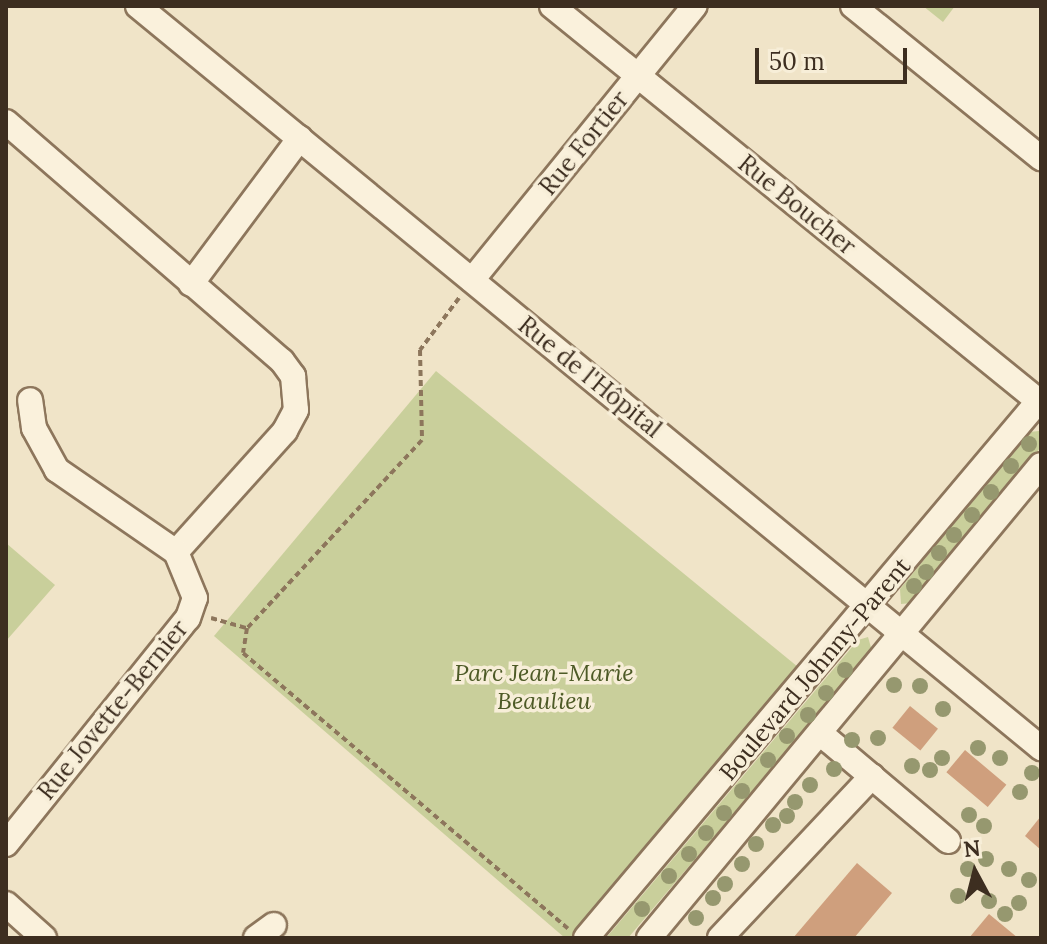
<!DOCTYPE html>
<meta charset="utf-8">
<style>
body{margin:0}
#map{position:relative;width:1047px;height:944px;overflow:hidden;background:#f0e4c8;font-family:Lora,serif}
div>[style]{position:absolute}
.green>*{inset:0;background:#c9cf9b}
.building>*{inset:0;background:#cf9f7d;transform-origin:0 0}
.path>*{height:4px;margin-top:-2px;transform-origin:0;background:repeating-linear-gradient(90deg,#8d765c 0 6px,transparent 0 10px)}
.roads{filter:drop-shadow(2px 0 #8d765c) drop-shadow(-2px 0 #8d765c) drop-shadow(0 2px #8d765c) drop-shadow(0 -2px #8d765c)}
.minor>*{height:24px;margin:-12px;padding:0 12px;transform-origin:12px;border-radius:12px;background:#faf1dc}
.trees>*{width:16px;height:16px;margin:-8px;border-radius:50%;background:#96986f}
span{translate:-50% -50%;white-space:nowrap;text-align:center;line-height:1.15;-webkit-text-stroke:7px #f7eed8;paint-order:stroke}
.street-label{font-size:24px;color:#3d2e20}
.park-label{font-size:24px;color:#4d5a26;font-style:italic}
.frame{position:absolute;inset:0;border:8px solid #3d2e20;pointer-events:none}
.north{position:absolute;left:935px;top:832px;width:80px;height:80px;-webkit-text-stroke:6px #f7eed8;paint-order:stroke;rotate:353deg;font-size:22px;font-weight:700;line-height:32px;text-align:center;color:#3d2e20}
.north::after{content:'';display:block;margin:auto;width:28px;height:36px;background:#3d2e20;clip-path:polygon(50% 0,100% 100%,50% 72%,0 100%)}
.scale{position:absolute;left:755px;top:48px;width:152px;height:36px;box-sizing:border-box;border:4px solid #3d2e20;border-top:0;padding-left:10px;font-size:24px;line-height:28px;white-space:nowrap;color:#3d2e20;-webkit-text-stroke:6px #f7eed8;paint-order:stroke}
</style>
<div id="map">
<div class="green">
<div style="clip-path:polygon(923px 6px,955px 6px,943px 22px)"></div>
<div style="clip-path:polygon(436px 371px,809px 676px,586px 938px,565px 938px,214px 636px)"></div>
<div style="clip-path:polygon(1039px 431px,1041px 447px,912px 603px,901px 604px,900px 589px,1029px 432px)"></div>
<div style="clip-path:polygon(6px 543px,55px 585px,6px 641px)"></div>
<div style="clip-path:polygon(868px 637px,872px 651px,628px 938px,606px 938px,858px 640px)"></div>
</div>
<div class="building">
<div style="left:910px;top:706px;width:36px;height:28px;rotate:39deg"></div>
<div style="left:965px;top:750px;width:54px;height:29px;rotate:40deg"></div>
<div style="clip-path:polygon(1041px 816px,1041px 850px,1025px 836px)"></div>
<div style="clip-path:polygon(857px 863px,892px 893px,854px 938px,793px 938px)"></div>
<div style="clip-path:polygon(989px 914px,1018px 938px,969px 938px)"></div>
</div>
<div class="path">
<div style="left:459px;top:298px;width:65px;rotate:126.9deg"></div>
<div style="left:420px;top:350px;width:90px;rotate:88.7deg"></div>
<div style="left:422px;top:440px;width:257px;rotate:132.9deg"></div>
<div style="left:247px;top:628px;width:25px;rotate:99deg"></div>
<div style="left:243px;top:653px;width:426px;rotate:40.3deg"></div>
<div style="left:211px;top:618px;width:37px;rotate:16deg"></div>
</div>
<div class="roads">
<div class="minor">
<div style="left:138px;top:6px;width:1169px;rotate:39.41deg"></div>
<div style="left:552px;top:6px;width:630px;rotate:39.07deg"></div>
<div style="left:853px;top:6px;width:242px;rotate:39deg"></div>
<div style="left:6px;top:122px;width:365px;rotate:40.9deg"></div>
<div style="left:282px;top:361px;width:19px;rotate:54deg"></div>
<div style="left:293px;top:376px;width:34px;rotate:85deg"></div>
<div style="left:296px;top:410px;width:24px;rotate:118deg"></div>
<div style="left:285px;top:431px;width:163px;rotate:132deg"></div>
<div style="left:472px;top:280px;width:353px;rotate:-50.9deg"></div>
<div style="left:191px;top:284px;width:182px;rotate:-53.3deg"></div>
<div style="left:821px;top:734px;width:166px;rotate:40.1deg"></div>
<div style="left:6px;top:844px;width:290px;rotate:-51.2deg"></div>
<div style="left:188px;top:618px;width:21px;rotate:-71deg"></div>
<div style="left:195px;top:598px;width:50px;rotate:-112.4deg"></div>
<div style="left:176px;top:552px;width:145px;rotate:-145.4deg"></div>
<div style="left:57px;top:470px;width:48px;rotate:-118.7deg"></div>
<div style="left:34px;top:428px;width:28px;rotate:-98deg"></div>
<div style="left:6px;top:904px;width:51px;rotate:41.8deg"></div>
<div style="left:256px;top:938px;width:22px;rotate:-36deg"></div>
<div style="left:586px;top:938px;width:706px;rotate:-49.88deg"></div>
<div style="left:649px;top:938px;width:614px;rotate:-50.35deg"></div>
<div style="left:720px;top:938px;width:222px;rotate:-46.8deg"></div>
</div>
</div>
<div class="trees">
<div style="left:1029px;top:444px"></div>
<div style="left:1011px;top:466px"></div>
<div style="left:991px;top:492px"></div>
<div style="left:972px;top:515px"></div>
<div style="left:954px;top:535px"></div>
<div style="left:939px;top:553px"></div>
<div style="left:926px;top:572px"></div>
<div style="left:914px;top:586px"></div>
<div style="left:845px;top:670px"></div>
<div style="left:894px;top:685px"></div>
<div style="left:920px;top:686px"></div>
<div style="left:826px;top:693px"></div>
<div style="left:943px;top:709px"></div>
<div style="left:808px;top:715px"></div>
<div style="left:787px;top:736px"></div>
<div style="left:878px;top:738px"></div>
<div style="left:852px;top:740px"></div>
<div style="left:978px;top:748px"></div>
<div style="left:942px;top:758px"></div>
<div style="left:1000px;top:758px"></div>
<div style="left:768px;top:760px"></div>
<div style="left:912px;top:766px"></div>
<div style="left:834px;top:769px"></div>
<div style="left:930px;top:770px"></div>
<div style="left:1032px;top:773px"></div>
<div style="left:810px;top:785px"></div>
<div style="left:742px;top:791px"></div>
<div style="left:1020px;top:792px"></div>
<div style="left:795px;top:802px"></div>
<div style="left:724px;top:813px"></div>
<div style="left:969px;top:815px"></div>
<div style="left:787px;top:816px"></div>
<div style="left:773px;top:825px"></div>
<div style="left:984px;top:826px"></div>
<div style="left:706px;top:833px"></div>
<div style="left:756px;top:844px"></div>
<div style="left:689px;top:854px"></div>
<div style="left:986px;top:859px"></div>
<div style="left:742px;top:864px"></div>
<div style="left:968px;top:869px"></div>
<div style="left:1009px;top:869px"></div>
<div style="left:669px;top:876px"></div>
<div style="left:1029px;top:880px"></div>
<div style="left:725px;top:884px"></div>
<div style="left:958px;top:896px"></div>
<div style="left:713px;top:898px"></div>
<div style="left:989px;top:901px"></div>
<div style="left:1019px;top:903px"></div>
<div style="left:642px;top:909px"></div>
<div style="left:1005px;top:914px"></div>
<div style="left:696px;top:918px"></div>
</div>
<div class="street-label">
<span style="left:584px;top:143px;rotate:-51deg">Rue Fortier</span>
<span style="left:797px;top:205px;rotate:39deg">Rue Boucher</span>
<span style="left:590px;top:377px;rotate:39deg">Rue de l'Hôpital</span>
<span style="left:815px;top:669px;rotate:-50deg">Boulevard Johnny-Parent</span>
<span style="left:113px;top:710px;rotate:-51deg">Rue Jovette-Bernier</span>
</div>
<div class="park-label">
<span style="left:544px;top:687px">Parc Jean-Marie<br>Beaulieu</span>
</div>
<div class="frame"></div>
<div class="north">N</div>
<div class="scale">50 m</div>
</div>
